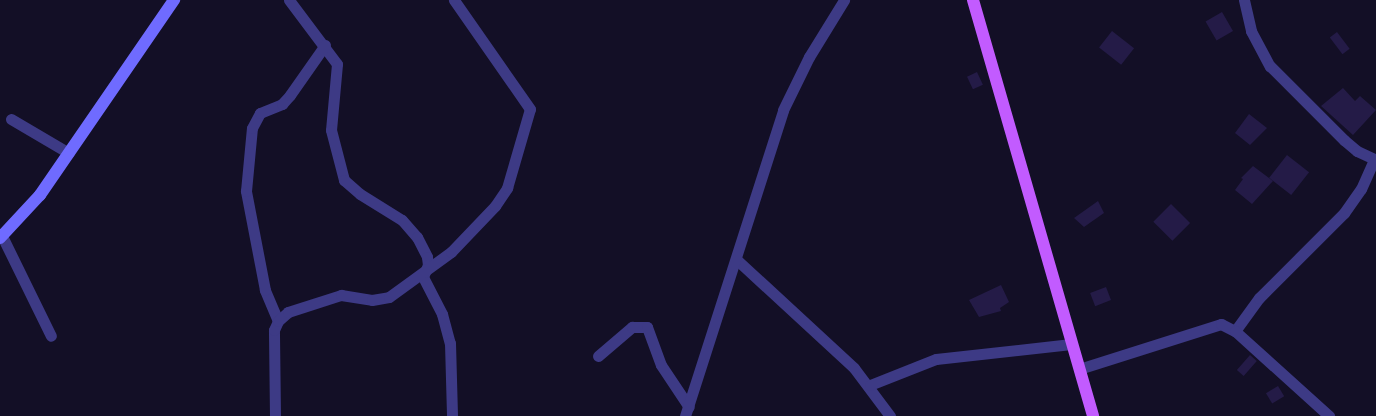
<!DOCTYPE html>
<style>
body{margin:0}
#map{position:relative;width:1376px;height:416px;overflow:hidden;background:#130f26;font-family:Mulish,sans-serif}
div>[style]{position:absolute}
.building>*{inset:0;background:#241b47;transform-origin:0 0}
.street>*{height:11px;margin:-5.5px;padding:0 5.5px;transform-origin:5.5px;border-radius:5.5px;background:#3d3a85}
.secondary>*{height:12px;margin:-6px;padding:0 6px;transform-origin:6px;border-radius:6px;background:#6f6bff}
.primary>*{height:12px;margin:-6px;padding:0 6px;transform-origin:6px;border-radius:6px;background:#c25bff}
span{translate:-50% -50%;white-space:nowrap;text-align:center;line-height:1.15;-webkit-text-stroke:5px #130f26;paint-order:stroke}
</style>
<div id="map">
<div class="building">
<div style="left:1222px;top:12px;width:22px;height:19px;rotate:60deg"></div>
<div style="left:1112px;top:31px;width:28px;height:21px;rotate:38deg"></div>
<div style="left:1337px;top:32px;width:21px;height:9px;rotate:53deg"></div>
<div style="left:977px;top:72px;width:14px;height:11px;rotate:65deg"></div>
<div style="clip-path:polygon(1343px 88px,1355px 101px,1360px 96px,1376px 110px,1353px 135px,1321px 106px)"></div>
<div style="clip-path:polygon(1249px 114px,1267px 128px,1250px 145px,1235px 133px)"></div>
<div style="left:1287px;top:155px;width:28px;height:29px;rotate:38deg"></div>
<div style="clip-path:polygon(1253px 166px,1273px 181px,1252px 204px,1235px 190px,1243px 179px,1241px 178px)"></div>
<div style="clip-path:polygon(1098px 201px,1104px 213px,1084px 227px,1074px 218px)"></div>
<div style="left:1171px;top:204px;width:27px;height:25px;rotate:45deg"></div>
<div style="clip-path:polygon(1001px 285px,1009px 302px,1000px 308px,1001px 311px,979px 317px,969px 300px)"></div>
<div style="left:1106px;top:287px;width:14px;height:17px;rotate:69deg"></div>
<div style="left:1250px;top:355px;width:9px;height:20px;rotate:41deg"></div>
<div style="left:1278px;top:386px;width:12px;height:14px;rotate:59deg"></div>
</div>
<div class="street">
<div style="left:289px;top:0;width:80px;rotate:53.1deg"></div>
<div style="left:337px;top:64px;width:66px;rotate:95.2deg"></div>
<div style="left:331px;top:130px;width:52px;rotate:75.4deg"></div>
<div style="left:344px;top:180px;width:21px;rotate:41deg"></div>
<div style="left:360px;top:194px;width:49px;rotate:31.8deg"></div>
<div style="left:402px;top:220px;width:23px;rotate:49deg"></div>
<div style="left:417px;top:237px;width:22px;rotate:63deg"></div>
<div style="left:427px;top:257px;width:8px;rotate:83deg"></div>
<div style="left:428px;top:265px;width:13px;rotate:113deg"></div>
<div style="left:423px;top:277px;width:42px;rotate:62.8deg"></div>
<div style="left:442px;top:314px;width:30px;rotate:75deg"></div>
<div style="left:450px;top:343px;width:73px;rotate:88.4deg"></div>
<div style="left:1244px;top:0;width:32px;rotate:77deg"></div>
<div style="left:1251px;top:31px;width:40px;rotate:62deg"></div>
<div style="left:1270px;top:66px;width:105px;rotate:45deg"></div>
<div style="left:1344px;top:140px;width:17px;rotate:40deg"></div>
<div style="left:1357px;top:151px;width:21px;rotate:25deg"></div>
<div style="left:11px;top:119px;width:67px;rotate:30.4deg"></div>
<div style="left:2px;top:236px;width:111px;rotate:63.9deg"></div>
<div style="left:737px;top:260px;width:159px;rotate:42.7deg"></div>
<div style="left:854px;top:368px;width:60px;rotate:53.1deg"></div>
<div style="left:278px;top:321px;width:34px;rotate:-113deg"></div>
<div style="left:265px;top:290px;width:101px;rotate:-100.9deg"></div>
<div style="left:246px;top:191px;width:63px;rotate:-84.6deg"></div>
<div style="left:252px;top:128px;width:17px;rotate:-62deg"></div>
<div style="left:260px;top:113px;width:24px;rotate:-22deg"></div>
<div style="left:282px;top:104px;width:12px;rotate:-48deg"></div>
<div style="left:290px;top:95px;width:61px;rotate:-55deg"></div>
<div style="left:1235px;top:331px;width:41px;rotate:-54deg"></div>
<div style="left:1259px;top:298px;width:120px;rotate:-45deg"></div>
<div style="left:1344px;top:213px;width:29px;rotate:-55deg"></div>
<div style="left:1361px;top:189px;width:32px;rotate:-66deg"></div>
<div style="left:598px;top:356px;width:45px;rotate:-40.5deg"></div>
<div style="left:632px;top:327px;width:15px"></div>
<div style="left:647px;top:327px;width:40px;rotate:69.8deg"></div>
<div style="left:661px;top:365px;width:50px;rotate:56.3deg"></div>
<div style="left:1079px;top:369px;width:149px;rotate:-17.6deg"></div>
<div style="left:1221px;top:324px;width:16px;rotate:27deg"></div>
<div style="left:1235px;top:331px;width:127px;rotate:42.1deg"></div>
<div style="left:870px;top:385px;width:71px;rotate:-21.5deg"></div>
<div style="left:936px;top:359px;width:136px;rotate:-6.3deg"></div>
<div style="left:275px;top:416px;width:86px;rotate:-90.7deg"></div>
<div style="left:274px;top:330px;width:10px;rotate:-66deg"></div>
<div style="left:278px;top:321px;width:13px;rotate:-42deg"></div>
<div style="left:288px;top:312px;width:56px;rotate:-17.8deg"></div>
<div style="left:341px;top:295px;width:31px;rotate:9deg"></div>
<div style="left:372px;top:300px;width:17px;rotate:-10deg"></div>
<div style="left:389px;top:297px;width:77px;rotate:-36deg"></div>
<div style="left:451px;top:252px;width:64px;rotate:-46.3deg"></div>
<div style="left:495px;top:206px;width:22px;rotate:-56deg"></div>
<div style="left:507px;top:188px;width:82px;rotate:-73.8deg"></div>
<div style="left:530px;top:109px;width:133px;rotate:-124.9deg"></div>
<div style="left:685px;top:416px;width:321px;rotate:-72.2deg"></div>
<div style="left:783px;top:110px;width:59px;rotate:-63.9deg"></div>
<div style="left:809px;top:57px;width:67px;rotate:-58.4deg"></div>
</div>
<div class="secondary">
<div style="left:0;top:238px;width:59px;rotate:-47.1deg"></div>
<div style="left:40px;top:195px;width:237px;rotate:-55.5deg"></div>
</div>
<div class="primary">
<div style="left:973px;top:0;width:433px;rotate:73.9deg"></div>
</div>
</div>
